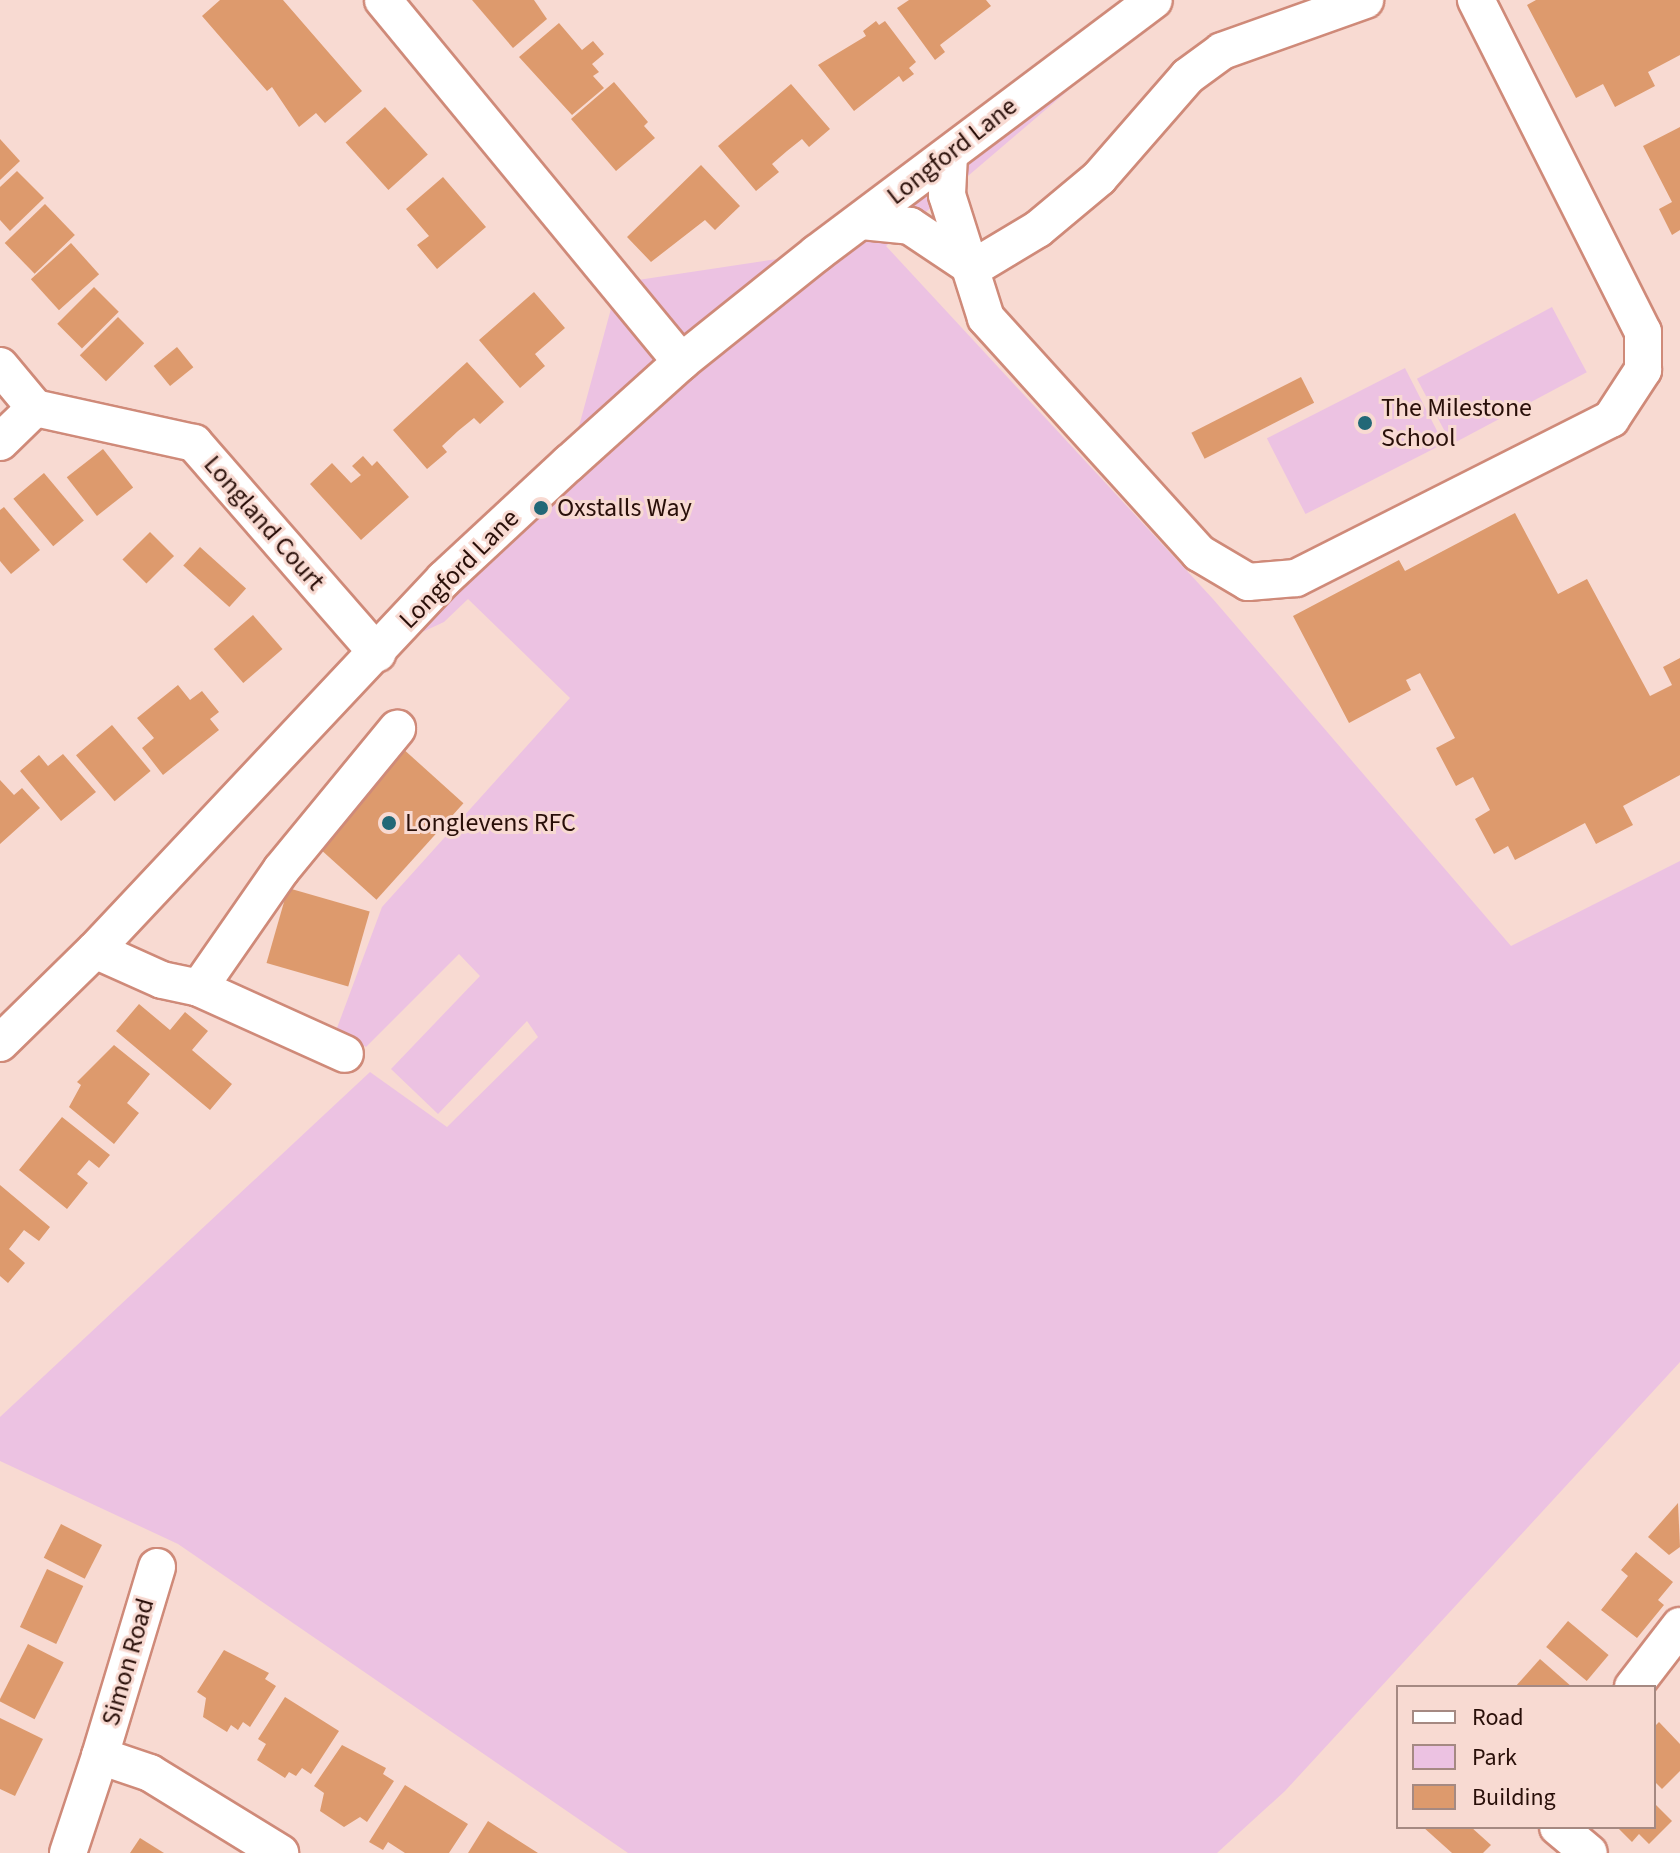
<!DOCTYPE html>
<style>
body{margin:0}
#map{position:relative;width:1680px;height:1853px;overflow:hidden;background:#f8dad2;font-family:"Source Sans 3",sans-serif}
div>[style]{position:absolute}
.green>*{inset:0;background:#ecc2e2;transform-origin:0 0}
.building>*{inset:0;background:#dd9a6d;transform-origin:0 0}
.roads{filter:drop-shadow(2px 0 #cf8a79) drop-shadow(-2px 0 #cf8a79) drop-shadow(0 2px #cf8a79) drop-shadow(0 -2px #cf8a79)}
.minor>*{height:36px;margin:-18px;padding:0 18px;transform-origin:18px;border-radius:18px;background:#fff}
.dots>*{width:22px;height:22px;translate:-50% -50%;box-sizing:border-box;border:4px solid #f8dad2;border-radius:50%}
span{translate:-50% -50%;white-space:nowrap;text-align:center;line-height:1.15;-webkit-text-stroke:6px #f8dad2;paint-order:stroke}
.street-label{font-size:26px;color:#290f09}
.poi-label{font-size:26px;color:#290f09}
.left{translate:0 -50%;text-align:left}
.legend{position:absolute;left:1396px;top:1685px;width:260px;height:144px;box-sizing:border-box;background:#f8dad2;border:2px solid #a58982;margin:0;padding:10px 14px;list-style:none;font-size:24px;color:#290f09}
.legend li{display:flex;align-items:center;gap:16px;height:40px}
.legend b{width:40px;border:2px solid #a58982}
</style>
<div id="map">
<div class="green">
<div style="clip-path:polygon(1154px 0,1174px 0,886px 246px,1213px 599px,1511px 946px,1680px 861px,1680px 1362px,1285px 1791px,1217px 1853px,628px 1853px,178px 1544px,0 1461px,0 1417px,370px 1072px,447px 1127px,538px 1037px,527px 1021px,438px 1114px,391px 1069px,480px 976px,459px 954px,366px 1047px,337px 1028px,382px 907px,570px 698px,468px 599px,444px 622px,377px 653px,569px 463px,618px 283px,817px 253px)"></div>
<div style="left:1552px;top:307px;width:74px;height:153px;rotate:62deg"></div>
<div style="left:1405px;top:368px;width:85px;height:155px;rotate:63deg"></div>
</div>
<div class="building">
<div style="clip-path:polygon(220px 0,283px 0,362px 91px,325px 123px,316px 113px,299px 127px,272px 87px,267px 91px,202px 16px)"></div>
<div style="clip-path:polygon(472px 0,534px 0,547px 19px,513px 48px)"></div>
<div style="clip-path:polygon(909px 0,986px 0,991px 6px,940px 45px,945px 52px,935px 60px,897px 8px)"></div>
<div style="clip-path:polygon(1536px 0,1680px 0,1680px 55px,1648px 72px,1655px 86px,1615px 107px,1603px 84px,1576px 98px,1527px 5px)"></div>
<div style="clip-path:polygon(876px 21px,879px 25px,885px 21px,916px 62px,909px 68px,914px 74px,903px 82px,899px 76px,854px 111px,818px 65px,866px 36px,863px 31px)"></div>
<div style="clip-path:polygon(559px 23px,582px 50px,593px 41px,604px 54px,592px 64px,599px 72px,593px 76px,604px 88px,572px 115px,519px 57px)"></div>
<div style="clip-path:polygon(614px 82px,648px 122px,644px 126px,655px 138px,616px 171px,571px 119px)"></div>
<div style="clip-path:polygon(791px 84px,830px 129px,809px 147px,802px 139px,787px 151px,772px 164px,779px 172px,756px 191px,718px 146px)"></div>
<div style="left:385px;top:107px;width:64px;height:53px;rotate:48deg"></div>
<div style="clip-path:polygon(1680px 127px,1680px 230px,1672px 235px,1659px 209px,1672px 202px,1643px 146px)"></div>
<div style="clip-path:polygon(0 139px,20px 161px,0 180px)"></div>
<div style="clip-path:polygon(701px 165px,740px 206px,715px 230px,705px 220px,651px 262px,627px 237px)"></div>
<div style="clip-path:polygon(17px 171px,44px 198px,10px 231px,0 220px,0 187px)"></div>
<div style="clip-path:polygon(443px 177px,486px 227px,437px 269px,417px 245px,429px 236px,406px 209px)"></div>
<div style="left:45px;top:204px;width:43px;height:56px;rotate:46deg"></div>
<div style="left:71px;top:243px;width:42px;height:54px;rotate:48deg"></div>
<div style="left:94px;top:287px;width:35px;height:52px;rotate:45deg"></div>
<div style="clip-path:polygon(534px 292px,565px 328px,535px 354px,545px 366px,520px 388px,479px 340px)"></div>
<div style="left:118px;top:317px;width:37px;height:54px;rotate:45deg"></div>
<div style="left:177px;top:347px;width:26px;height:30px;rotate:51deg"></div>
<div style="clip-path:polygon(467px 362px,504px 402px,480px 424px,474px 418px,458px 431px,442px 446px,447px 452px,427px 469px,393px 430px)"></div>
<div style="left:1301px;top:377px;width:29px;height:123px;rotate:63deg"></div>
<div style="left:103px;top:449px;width:49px;height:46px;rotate:52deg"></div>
<div style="clip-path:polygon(363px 456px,372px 466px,377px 461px,409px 497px,361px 540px,310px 484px,332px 463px,351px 483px,361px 475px,352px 466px)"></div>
<div style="left:44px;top:473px;width:62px;height:40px;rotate:50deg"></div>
<div style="clip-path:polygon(4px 507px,40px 550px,11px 574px,0 561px,0 510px)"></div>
<div style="clip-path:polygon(1515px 513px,1558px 594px,1587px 579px,1650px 696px,1672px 685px,1663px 667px,1680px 658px,1680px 775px,1623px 806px,1633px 825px,1596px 844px,1585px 823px,1515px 860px,1508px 846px,1494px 854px,1475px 819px,1490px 810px,1473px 777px,1456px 786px,1436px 748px,1455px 738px,1420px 673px,1406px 680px,1411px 690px,1349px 723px,1293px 616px,1399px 560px,1405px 571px)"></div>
<div style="left:150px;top:532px;width:34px;height:39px;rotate:45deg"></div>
<div style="left:200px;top:547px;width:62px;height:25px;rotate:42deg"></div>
<div style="left:253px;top:615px;width:45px;height:52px;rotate:49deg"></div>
<div style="clip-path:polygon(178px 685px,190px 700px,202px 691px,219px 712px,210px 719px,219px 730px,163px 775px,142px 748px,154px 738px,137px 718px)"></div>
<div style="left:112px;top:725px;width:60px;height:47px;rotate:50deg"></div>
<div style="left:401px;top:747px;width:84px;height:130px;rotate:42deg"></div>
<div style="clip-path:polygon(63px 754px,96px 792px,61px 821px,20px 771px,39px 755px,48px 766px)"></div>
<div style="clip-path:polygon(0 780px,14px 795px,22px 788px,40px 808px,0 844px)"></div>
<div style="left:288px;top:888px;width:85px;height:78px;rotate:16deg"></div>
<div style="clip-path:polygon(139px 1004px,170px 1030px,185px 1012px,208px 1031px,192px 1050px,232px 1084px,210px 1110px,116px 1031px)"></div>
<div style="clip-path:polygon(114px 1045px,150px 1074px,127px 1103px,139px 1113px,114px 1144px,69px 1107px,81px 1085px,77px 1082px)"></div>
<div style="clip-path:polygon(62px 1117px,110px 1155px,99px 1168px,89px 1160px,77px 1174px,88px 1183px,67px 1209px,19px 1170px)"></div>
<div style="clip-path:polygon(0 1185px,50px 1227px,39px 1241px,24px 1230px,9px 1249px,25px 1263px,8px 1283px,0 1276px)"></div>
<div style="clip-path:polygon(1678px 1503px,1680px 1547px,1669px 1555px,1648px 1537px)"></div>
<div style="left:61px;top:1524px;width:46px;height:38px;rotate:27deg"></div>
<div style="clip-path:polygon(1636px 1552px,1673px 1582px,1658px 1600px,1664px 1605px,1637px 1638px,1601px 1610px,1628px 1576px,1621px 1570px)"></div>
<div style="left:47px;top:1569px;width:40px;height:64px;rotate:25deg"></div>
<div style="left:1568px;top:1621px;width:53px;height:34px;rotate:40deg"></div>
<div style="left:28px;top:1644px;width:40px;height:64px;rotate:27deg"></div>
<div style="clip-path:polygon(224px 1650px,269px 1673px,265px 1679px,276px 1686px,250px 1727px,243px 1722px,238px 1730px,231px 1725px,227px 1732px,203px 1717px,206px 1698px,197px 1692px)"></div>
<div style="clip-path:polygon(1540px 1659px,1572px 1687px,1515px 1687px)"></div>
<div style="clip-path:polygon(285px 1697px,339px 1731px,311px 1774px,302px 1768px,296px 1776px,289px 1772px,285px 1778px,257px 1760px,266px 1744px,258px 1739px)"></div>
<div style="clip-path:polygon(0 1718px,43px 1739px,15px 1796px,0 1789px)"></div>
<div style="clip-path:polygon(1659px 1722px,1680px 1744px,1680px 1771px,1662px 1789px,1654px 1781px,1654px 1727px)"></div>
<div style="clip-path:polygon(342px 1745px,386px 1768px,383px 1774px,394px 1781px,367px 1822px,360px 1817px,344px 1827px,320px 1811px,324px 1793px,314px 1786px)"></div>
<div style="clip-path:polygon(405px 1785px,468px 1824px,449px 1853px,405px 1853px,388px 1842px,383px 1850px,369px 1842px)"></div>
<div style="clip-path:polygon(1654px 1803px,1672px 1821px,1649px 1844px,1639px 1834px,1632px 1842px,1617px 1827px,1654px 1827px)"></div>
<div style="clip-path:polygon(488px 1821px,516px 1839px,538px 1853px,468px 1853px)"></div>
<div style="clip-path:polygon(1423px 1827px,1471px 1827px,1491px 1845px,1483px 1853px,1452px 1853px)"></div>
<div style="clip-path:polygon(140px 1838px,164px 1853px,130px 1853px)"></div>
</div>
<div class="roads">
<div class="minor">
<div style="left:383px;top:0;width:469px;rotate:50.5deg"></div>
<div style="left:949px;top:155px;width:40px;rotate:92.9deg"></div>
<div style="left:947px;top:195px;width:129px;rotate:72.4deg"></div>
<div style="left:986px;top:318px;width:317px;rotate:47.8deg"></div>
<div style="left:1199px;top:553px;width:57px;rotate:30.6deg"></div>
<div style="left:1248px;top:582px;width:48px;rotate:-4.8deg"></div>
<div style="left:1296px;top:578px;width:353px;rotate:-26.8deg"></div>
<div style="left:1611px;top:419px;width:59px;rotate:-56.9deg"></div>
<div style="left:1643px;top:370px;width:38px;rotate:-90deg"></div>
<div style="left:1643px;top:332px;width:372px;rotate:-116.7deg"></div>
<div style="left:862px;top:221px;width:48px;rotate:5.9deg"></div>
<div style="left:910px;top:226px;width:76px;rotate:33.7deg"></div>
<div style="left:973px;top:268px;width:76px;rotate:-31deg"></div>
<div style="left:1038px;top:229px;width:80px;rotate:-39.9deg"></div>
<div style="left:1099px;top:178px;width:135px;rotate:-48.9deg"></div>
<div style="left:1188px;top:76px;width:42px;rotate:-36.3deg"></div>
<div style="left:1222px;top:51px;width:152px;rotate:-19.6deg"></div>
<div style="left:0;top:366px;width:55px;rotate:50.2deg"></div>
<div style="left:35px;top:408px;width:163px;rotate:12.4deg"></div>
<div style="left:194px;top:443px;width:279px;rotate:48.9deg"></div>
<div style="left:0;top:442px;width:49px;rotate:-44.2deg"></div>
<div style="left:95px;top:950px;width:73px;rotate:24.1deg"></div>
<div style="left:162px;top:980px;width:38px;rotate:12deg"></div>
<div style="left:199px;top:988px;width:144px;rotate:-55.2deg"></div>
<div style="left:281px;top:870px;width:183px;rotate:-50.6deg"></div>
<div style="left:199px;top:988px;width:160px;rotate:24.3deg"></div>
<div style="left:0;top:1043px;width:133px;rotate:-44.4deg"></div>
<div style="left:95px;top:950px;width:509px;rotate:-46.75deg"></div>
<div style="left:444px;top:579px;width:171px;rotate:-42.9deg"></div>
<div style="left:569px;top:463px;width:151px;rotate:-42deg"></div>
<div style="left:681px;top:362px;width:174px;rotate:-38.7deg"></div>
<div style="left:817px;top:253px;width:421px;rotate:-36.9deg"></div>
<div style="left:157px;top:1567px;width:197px;rotate:106.8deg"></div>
<div style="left:100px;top:1756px;width:53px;rotate:18.8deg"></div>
<div style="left:150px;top:1773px;width:153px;rotate:31.6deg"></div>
<div style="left:1633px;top:1687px;width:77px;rotate:-52.4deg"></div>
<div style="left:1558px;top:1827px;width:40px;rotate:40deg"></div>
<div style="left:68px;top:1853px;width:102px;rotate:-71.7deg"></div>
</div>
</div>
<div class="dots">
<div style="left:1365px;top:423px;background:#226877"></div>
<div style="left:541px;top:508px;background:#226877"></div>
<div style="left:389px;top:823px;background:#226877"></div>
</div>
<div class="street-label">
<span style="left:952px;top:151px;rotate:-38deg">Longford Lane</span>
<span style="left:264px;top:523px;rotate:49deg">Longland Court</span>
<span style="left:459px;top:569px;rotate:-45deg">Longford Lane</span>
<span style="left:128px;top:1662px;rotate:-74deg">Simon Road</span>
</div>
<div class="poi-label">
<span class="left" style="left:1381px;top:423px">The Milestone<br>School</span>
<span class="left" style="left:557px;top:508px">Oxstalls Way</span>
<span class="left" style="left:405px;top:823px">Longlevens RFC</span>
</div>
<ul class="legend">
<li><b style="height:10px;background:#fff"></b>Road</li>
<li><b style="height:22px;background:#ecc2e2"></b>Park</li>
<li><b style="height:22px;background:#dd9a6d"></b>Building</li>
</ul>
</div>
